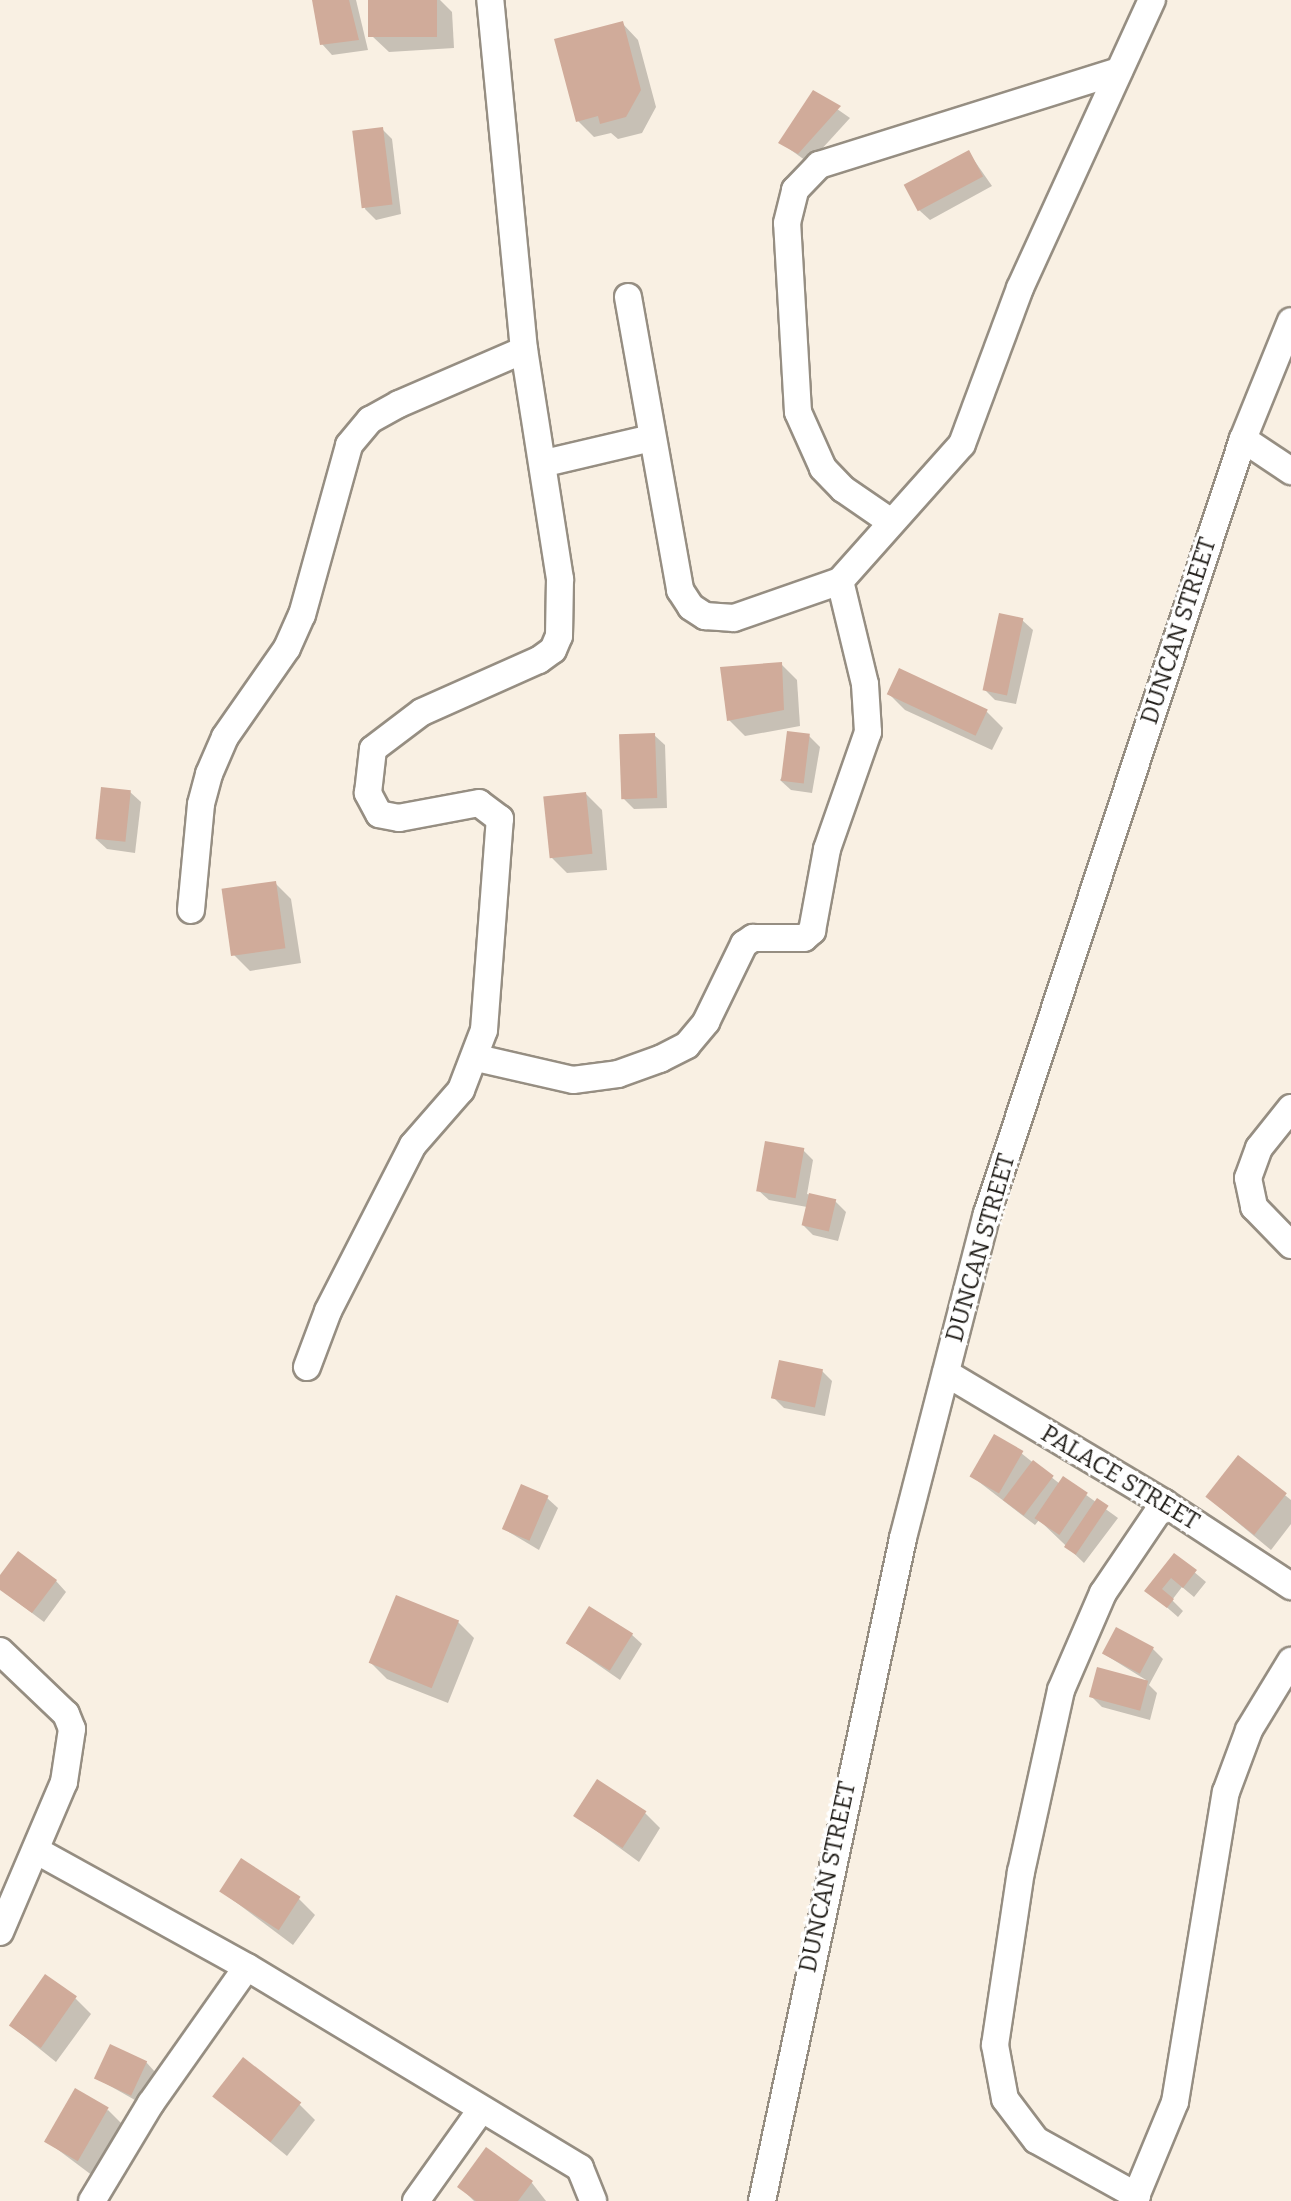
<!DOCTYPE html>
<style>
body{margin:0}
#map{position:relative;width:1291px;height:2201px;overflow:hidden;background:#f9f0e3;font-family:Bitter,serif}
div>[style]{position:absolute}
.shadow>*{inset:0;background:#0003}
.building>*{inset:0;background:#d0ab9a;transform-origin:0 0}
.roads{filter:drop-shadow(2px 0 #968e82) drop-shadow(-2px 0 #968e82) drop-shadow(0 2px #968e82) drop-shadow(0 -2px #968e82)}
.minor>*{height:26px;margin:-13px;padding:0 13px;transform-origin:13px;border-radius:13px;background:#fff}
span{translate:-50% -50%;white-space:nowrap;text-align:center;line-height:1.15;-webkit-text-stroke:6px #fff;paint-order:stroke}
.street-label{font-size:24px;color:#1f1c17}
</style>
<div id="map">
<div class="shadow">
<div style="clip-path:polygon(314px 0,356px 0,368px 50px,332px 55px,322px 44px)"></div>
<div style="clip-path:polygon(370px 0,440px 0,452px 12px,454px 48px,389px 52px,372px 36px)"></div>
<div style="clip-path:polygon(622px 23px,638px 40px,656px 107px,642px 133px,618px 139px,611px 133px,594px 137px,578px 121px)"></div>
<div style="clip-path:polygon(814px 93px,850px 118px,809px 163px,781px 143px)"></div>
<div style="clip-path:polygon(382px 129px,392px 139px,401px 214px,376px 220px,365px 209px)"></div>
<div style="clip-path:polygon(969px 153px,992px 186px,930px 220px,919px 210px)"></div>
<div style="clip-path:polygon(1022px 620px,1033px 630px,1016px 704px,995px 700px,984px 689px)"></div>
<div style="clip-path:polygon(781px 664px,797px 680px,800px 726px,745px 736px,729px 720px)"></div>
<div style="clip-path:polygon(889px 694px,987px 712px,1003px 728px,992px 750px,905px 710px)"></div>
<div style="clip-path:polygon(654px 735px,665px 745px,667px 808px,634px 809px,623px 798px)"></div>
<div style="clip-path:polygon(809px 736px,820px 747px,812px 793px,791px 790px,780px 780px)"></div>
<div style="clip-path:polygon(130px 792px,141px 802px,135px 853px,107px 849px,96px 839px)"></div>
<div style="clip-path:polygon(586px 794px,602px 810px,607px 870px,567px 873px,551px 857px)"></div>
<div style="clip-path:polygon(275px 883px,291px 899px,301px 963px,250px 971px,234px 955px)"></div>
<div style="clip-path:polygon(803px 1150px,813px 1160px,807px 1194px,835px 1201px,846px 1212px,838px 1241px,813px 1235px,803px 1225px,807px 1207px,769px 1200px,758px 1190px)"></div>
<div style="clip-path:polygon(822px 1371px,832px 1381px,825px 1416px,784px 1408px,774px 1398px)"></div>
<div style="clip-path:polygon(1021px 1453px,1060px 1484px,1064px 1479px,1118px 1518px,1084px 1563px,1039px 1520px,1035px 1525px,970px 1475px)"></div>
<div style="clip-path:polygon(1238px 1458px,1291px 1500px,1291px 1524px,1271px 1550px,1207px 1497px)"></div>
<div style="clip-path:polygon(547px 1498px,558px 1508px,539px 1550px,504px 1529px)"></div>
<div style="clip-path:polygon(1174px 1555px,1206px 1582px,1194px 1597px,1182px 1587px,1172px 1600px,1183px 1611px,1178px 1617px,1147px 1590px)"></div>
<div style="clip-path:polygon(0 1578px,56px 1581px,66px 1592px,44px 1622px,0 1589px)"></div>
<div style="clip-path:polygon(458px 1622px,474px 1638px,448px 1703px,387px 1679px,371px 1663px)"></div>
<div style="clip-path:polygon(631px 1634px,642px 1644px,620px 1680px,568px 1644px)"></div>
<div style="clip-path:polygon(1152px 1648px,1163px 1659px,1149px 1685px,1157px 1693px,1150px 1720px,1102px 1707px,1091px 1696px,1146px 1680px,1104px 1654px)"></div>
<div style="clip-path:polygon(644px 1812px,660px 1828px,639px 1862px,576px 1816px)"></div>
<div style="clip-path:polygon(221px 1891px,299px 1899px,315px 1915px,293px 1945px)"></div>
<div style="clip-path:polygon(75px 1998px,91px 2014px,56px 2062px,10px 2025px)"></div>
<div style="clip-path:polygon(146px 2062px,156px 2073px,142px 2104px,96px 2078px)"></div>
<div style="clip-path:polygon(214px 2096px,299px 2104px,315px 2120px,287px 2156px)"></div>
<div style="clip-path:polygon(108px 2110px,124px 2126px,93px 2176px,45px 2140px)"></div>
<div style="clip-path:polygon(487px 2150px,532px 2183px,546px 2201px,474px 2201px,460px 2187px)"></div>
</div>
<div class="building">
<div style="clip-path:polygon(312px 0,349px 0,359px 40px,320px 45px)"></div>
<div style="left:368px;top:0;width:69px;height:37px"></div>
<div style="clip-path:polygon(623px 21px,641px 90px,626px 117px,600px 124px,598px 116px,576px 122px,554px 39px)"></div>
<div style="clip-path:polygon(813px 90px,841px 106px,798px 154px,778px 143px)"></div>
<div style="left:383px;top:127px;width:78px;height:31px;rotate:83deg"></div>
<div style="left:969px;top:150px;width:30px;height:74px;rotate:62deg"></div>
<div style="left:999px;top:613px;width:25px;height:79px;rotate:12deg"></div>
<div style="clip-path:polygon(782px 662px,784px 710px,727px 721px,720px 667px)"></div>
<div style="left:899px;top:668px;width:98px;height:29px;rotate:25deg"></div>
<div style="left:787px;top:731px;width:23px;height:50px;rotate:7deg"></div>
<div style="left:655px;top:733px;width:65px;height:36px;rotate:88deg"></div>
<div style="left:101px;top:787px;width:30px;height:52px;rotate:6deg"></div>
<div style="left:586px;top:792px;width:62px;height:43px;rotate:84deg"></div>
<div style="left:276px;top:881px;width:68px;height:55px;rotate:82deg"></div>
<div style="left:765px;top:1141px;width:40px;height:51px;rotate:10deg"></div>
<div style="left:809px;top:1193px;width:28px;height:33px;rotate:13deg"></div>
<div style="left:779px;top:1360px;width:45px;height:39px;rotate:12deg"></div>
<div style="left:994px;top:1434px;width:34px;height:49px;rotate:30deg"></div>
<div style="left:1238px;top:1455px;width:62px;height:53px;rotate:38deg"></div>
<div style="left:1033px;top:1460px;width:26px;height:50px;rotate:37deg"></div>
<div style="left:1063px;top:1476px;width:30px;height:51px;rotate:34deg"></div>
<div style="left:521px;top:1484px;width:30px;height:49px;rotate:23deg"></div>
<div style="left:1097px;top:1498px;width:14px;height:59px;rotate:34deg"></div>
<div style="clip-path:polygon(18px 1551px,57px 1580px,32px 1613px,0 1590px,0 1575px)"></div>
<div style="clip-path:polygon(1174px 1553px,1197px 1570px,1183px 1588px,1171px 1578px,1162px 1589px,1174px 1599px,1167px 1608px,1144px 1591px)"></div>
<div style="left:396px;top:1595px;width:68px;height:73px;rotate:22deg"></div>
<div style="left:589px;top:1606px;width:52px;height:44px;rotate:32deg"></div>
<div style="left:1116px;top:1627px;width:43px;height:30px;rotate:28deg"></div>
<div style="left:1097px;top:1667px;width:53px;height:31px;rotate:15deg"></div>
<div style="left:597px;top:1779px;width:59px;height:44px;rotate:33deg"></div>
<div style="left:241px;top:1858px;width:71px;height:40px;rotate:33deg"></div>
<div style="left:45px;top:1974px;width:39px;height:63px;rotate:35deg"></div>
<div style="left:110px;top:2044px;width:41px;height:38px;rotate:25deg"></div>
<div style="left:243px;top:2057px;width:74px;height:50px;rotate:38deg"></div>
<div style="left:75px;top:2088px;width:39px;height:62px;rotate:30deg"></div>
<div style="clip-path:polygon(486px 2147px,533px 2181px,518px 2201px,476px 2201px,457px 2187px)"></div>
</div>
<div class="roads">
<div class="minor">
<div style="left:628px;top:297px;width:298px;rotate:79.9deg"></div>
<div style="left:680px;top:590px;width:20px;rotate:57deg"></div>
<div style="left:691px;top:607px;width:17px;rotate:33deg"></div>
<div style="left:705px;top:616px;width:29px;rotate:4deg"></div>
<div style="left:734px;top:618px;width:112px;rotate:-19.2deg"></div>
<div style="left:840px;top:581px;width:183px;rotate:-48.3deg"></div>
<div style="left:962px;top:444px;width:166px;rotate:-69.6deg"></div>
<div style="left:1020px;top:288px;width:317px;rotate:-65.4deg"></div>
<div style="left:1243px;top:439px;width:58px;rotate:33.7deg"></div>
<div style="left:545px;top:463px;width:110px;rotate:-13.2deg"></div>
<div style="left:891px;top:522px;width:58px;rotate:-145.5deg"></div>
<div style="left:843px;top:489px;width:29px;rotate:-134deg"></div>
<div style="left:823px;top:468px;width:61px;rotate:-114.1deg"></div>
<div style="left:798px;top:412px;width:189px;rotate:-93.3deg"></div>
<div style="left:787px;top:223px;width:34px;rotate:-76deg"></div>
<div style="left:795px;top:190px;width:35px;rotate:-46deg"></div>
<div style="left:819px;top:165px;width:314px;rotate:-17.4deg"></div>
<div style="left:191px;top:910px;width:106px;rotate:-84.6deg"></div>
<div style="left:201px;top:804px;width:31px;rotate:-75deg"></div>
<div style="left:209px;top:774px;width:40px;rotate:-66.6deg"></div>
<div style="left:225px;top:737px;width:108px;rotate:-55.1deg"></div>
<div style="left:287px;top:648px;width:36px;rotate:-66deg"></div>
<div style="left:302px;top:615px;width:176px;rotate:-74.5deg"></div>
<div style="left:349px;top:445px;width:33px;rotate:-50deg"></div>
<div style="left:370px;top:420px;width:33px;rotate:-29deg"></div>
<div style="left:399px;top:404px;width:136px;rotate:-23.4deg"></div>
<div style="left:477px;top:1058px;width:98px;rotate:12.9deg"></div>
<div style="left:573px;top:1080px;width:45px;rotate:-7.6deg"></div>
<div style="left:618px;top:1074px;width:45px;rotate:-19.7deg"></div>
<div style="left:660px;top:1059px;width:30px;rotate:-27deg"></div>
<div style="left:687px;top:1045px;width:30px;rotate:-50deg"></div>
<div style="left:706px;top:1022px;width:87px;rotate:-64deg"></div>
<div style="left:744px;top:944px;width:11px;rotate:-34deg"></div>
<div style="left:753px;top:938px;width:51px"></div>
<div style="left:804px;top:938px;width:11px;rotate:-41deg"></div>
<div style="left:812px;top:931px;width:83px;rotate:-79.6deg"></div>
<div style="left:827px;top:849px;width:124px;rotate:-70.7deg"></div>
<div style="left:868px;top:732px;width:48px;rotate:-93.6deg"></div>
<div style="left:865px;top:684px;width:106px;rotate:-103.6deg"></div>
<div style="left:1291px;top:1108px;width:51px;rotate:128.7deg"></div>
<div style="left:1259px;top:1148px;width:32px;rotate:110deg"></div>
<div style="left:1248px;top:1178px;width:30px;rotate:78deg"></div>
<div style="left:1254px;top:1207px;width:53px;rotate:45.8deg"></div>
<div style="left:307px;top:1367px;width:60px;rotate:-69.4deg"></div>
<div style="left:328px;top:1311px;width:186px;rotate:-62.9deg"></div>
<div style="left:413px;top:1145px;width:73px;rotate:-48.9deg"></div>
<div style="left:461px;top:1090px;width:64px;rotate:-69deg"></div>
<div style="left:484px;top:1030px;width:212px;rotate:-85.7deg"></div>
<div style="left:500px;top:819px;width:26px;rotate:-143deg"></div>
<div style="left:479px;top:803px;width:81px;rotate:169.4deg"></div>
<div style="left:399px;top:818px;width:20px;rotate:-169deg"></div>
<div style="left:379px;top:814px;width:24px;rotate:-118deg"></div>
<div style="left:368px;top:793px;width:44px;rotate:-83.5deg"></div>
<div style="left:373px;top:749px;width:61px;rotate:-37.1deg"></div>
<div style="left:422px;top:712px;width:128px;rotate:-24deg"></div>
<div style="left:539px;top:660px;width:17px;rotate:-36deg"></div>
<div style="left:553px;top:650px;width:15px;rotate:-67deg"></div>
<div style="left:559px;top:636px;width:57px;rotate:-89deg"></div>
<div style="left:560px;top:579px;width:232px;rotate:-98.9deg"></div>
<div style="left:524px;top:350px;width:352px;rotate:-95.5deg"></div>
<div style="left:946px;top:1373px;width:254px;rotate:30.8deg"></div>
<div style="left:1164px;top:1503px;width:152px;rotate:33.2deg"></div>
<div style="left:0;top:1651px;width:91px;rotate:43.7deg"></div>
<div style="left:66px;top:1714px;width:16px;rotate:68deg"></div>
<div style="left:72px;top:1729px;width:54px;rotate:98.6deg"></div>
<div style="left:64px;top:1782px;width:163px;rotate:113.1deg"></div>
<div style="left:37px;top:1851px;width:240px;rotate:28.9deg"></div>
<div style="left:247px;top:1967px;width:389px;rotate:31.1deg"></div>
<div style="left:580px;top:2168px;width:35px;rotate:68deg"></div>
<div style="left:1137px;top:2196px;width:115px;rotate:-151deg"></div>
<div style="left:1036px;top:2140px;width:51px;rotate:-127.1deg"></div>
<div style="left:1005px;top:2099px;width:55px;rotate:-100.5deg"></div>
<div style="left:995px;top:2045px;width:175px;rotate:-81.5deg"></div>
<div style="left:1021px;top:1872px;width:186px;rotate:-77.6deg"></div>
<div style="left:1061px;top:1690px;width:106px;rotate:-66.6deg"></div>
<div style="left:1103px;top:1593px;width:109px;rotate:-55.9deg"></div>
<div style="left:92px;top:2201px;width:114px;rotate:-59deg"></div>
<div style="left:151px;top:2103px;width:166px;rotate:-54.8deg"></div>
<div style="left:416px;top:2201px;width:112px;rotate:-54.5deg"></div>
<div style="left:762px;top:2201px;width:678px;rotate:-77.99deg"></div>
<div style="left:903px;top:1538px;width:335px;rotate:-75.5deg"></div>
<div style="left:987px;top:1214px;width:816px;rotate:-71.72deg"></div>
<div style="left:1243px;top:439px;width:127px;rotate:-67.9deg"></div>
<div style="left:1134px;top:2201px;width:107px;rotate:-67.5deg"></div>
<div style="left:1175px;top:2102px;width:314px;rotate:-80.7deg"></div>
<div style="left:1226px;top:1792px;width:66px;rotate:-69.6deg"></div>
<div style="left:1249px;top:1730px;width:81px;rotate:-58.7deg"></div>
</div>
</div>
<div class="street-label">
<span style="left:1179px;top:631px;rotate:-72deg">DUNCAN STREET</span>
<span style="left:981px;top:1248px;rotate:-74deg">DUNCAN STREET</span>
<span style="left:1120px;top:1478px;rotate:31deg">PALACE STREET</span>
<span style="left:828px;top:1877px;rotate:-78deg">DUNCAN STREET</span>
</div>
</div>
